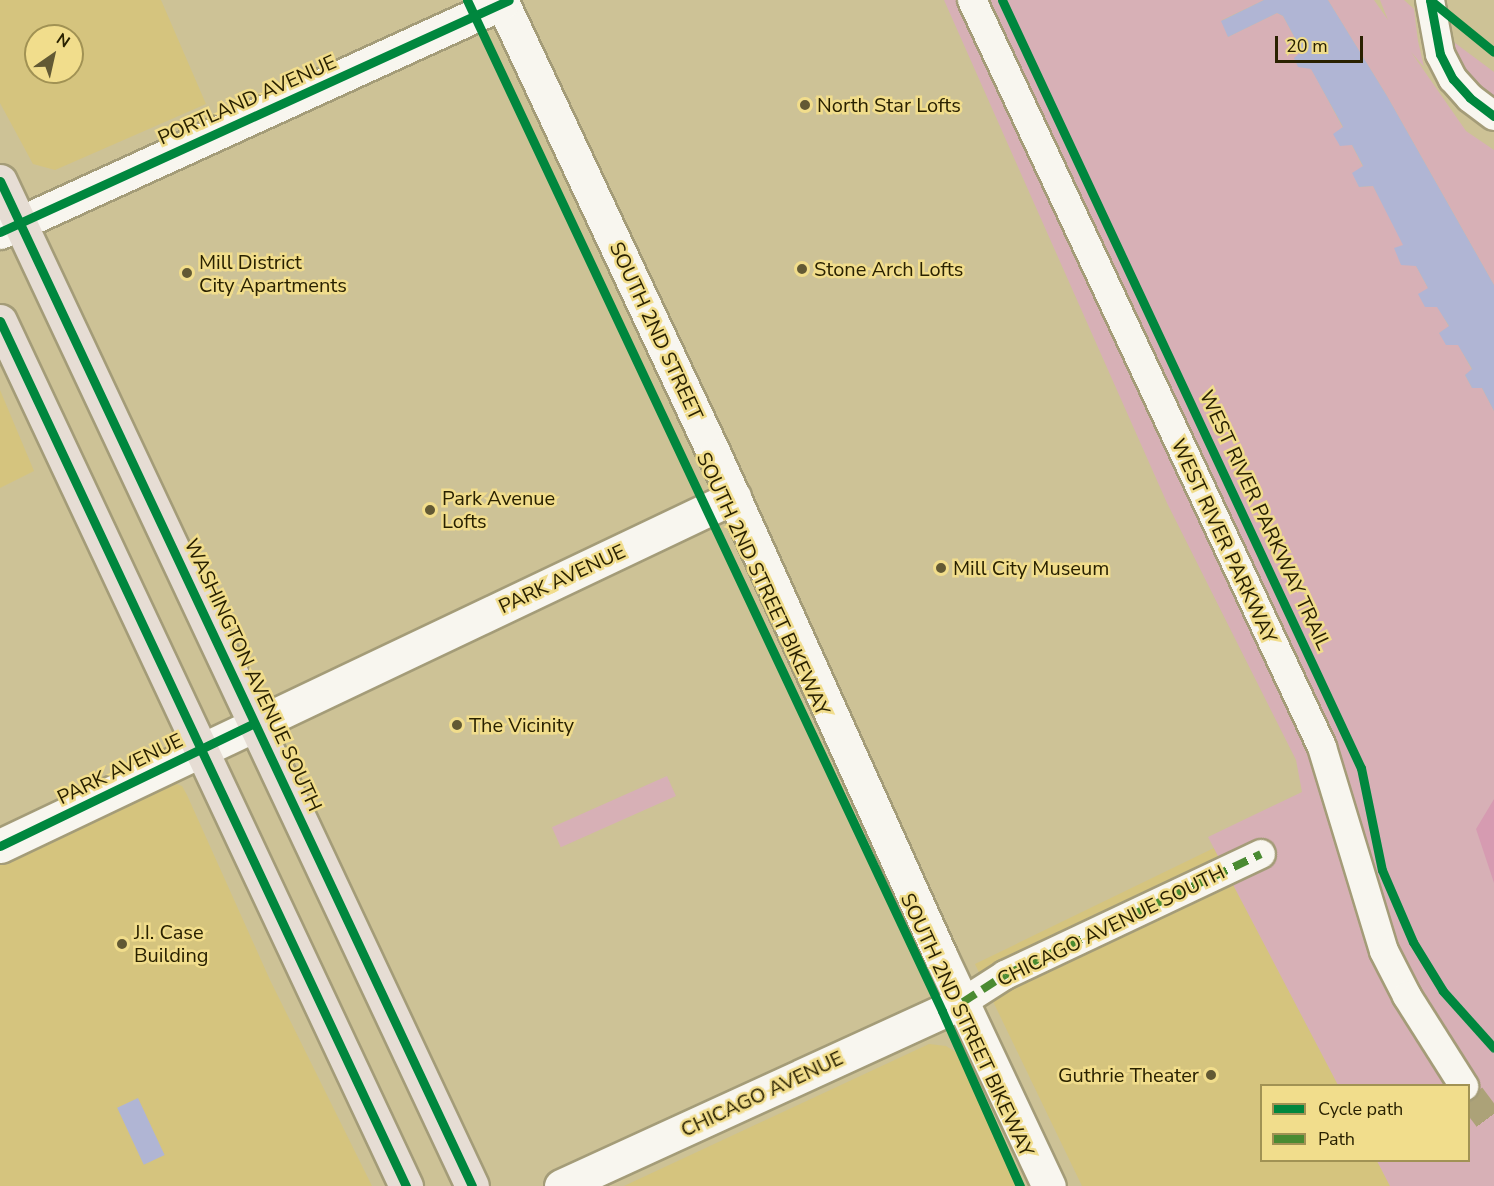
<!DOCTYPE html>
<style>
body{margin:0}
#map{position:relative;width:1494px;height:1186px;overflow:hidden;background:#cdc296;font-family:"Nunito Sans",sans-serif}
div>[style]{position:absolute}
.built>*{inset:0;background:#d5c47e}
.green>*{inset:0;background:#d7b0b6;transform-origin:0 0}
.forest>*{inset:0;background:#d69bb1}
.water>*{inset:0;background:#b0b5d4;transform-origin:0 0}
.minor-tunnel>*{height:28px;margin-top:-14px;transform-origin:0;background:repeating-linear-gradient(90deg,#aca278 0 28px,transparent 0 42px)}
.roads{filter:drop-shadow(2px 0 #a49c78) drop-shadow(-2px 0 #a49c78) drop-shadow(0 2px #a49c78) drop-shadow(0 -2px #a49c78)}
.minor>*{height:28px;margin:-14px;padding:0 14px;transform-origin:14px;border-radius:14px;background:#f8f6ef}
.tertiary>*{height:33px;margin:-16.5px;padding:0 16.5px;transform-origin:16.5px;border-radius:16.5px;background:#f8f6ef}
.primary>*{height:33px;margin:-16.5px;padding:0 16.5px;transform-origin:16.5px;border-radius:16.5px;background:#e6ddd4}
.quiet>*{height:8px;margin-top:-4px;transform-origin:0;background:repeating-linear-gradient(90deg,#4a8b32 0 15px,transparent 0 23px)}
.cycleway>*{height:9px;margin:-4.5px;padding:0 4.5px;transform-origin:4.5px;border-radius:4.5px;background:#00873e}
.dots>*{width:16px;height:16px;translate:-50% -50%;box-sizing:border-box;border:3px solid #f1dd8c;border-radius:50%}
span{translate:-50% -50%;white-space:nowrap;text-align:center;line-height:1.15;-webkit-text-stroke:5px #f1dd8c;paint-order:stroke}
.street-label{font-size:20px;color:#292100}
.poi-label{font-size:20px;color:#292100}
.left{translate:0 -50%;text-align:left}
.right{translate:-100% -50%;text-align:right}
.legend{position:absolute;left:1260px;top:1084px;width:210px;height:78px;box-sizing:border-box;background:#f1dd8c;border:2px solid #a19254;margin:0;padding:8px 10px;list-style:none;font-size:18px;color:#292100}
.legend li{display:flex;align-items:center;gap:12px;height:30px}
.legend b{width:30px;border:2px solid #a19254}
.north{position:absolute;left:24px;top:24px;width:60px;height:60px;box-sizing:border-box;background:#f1dd8c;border:2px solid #a19254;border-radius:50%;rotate:34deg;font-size:16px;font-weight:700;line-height:24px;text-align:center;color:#292100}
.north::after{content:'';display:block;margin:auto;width:21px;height:27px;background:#625934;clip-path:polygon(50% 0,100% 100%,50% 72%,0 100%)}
.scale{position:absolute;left:1275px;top:36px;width:88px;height:27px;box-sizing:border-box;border:3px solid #292100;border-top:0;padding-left:8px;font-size:18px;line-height:21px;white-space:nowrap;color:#292100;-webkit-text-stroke:4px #f1dd8c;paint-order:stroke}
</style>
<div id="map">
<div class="built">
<div style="clip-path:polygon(evenodd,0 0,161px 0,206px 104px,55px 170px,33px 164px,0 103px,0 0,36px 36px,72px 36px,72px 72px,36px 72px,36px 36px)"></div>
<div style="clip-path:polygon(0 390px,34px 471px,0 488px)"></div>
<div style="clip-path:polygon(171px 782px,182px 786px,187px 795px,270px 980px,372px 1186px,0 1186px,0 858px)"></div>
<div style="clip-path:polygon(1214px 848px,1338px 1085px,1262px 1086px,1262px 1160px,1377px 1161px,1390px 1186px,1082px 1186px,975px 964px)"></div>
<div style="clip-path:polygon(929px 1044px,946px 1046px,960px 1055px,1020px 1186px,624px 1186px)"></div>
</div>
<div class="green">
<div style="clip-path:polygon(944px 0,1264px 0,1222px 20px,1228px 37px,1277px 13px,1283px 16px,1343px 128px,1334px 134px,1352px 145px,1363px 167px,1353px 173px,1359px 187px,1373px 186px,1449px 327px,1439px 333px,1458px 344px,1472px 370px,1465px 375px,1472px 388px,1482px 388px,1494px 411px,1494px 1186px,1390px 1186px,1377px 1161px,1468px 1160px,1468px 1086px,1338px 1085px,1208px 837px,1302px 792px,1296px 760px,1167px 503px)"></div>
<div style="clip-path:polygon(1328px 0,1374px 0,1388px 20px,1380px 0,1404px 0,1414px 9px,1418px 41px,1424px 67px,1411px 52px,1466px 131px,1494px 150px,1494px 285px,1387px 96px)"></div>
<div style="clip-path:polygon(1451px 40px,1494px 72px,1494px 98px,1454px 59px)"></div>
<div style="left:667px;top:776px;width:22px;height:126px;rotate:66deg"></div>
</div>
<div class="forest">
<div style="clip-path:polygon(1494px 799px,1494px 883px,1476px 829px)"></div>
</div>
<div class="water">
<div style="clip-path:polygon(1264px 0,1328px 0,1387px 96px,1494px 285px,1494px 411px,1482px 388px,1472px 388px,1465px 375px,1472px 369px,1458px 345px,1446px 345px,1439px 333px,1449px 326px,1437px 307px,1425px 307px,1418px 294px,1428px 288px,1416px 266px,1401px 265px,1394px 248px,1403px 245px,1373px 186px,1359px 187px,1352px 173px,1363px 166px,1352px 145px,1340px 146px,1333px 134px,1343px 127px,1311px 69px,1298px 67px,1294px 58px,1302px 51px,1283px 16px,1277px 13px,1228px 37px,1221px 21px)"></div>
<div style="left:138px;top:1098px;width:63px;height:23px;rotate:65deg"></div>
</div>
<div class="minor-tunnel">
<div style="left:1471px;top:1096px;width:38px;rotate:53deg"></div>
</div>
<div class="roads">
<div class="minor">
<div style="left:972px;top:0;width:825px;rotate:64.89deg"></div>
<div style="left:1322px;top:747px;width:213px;rotate:73.1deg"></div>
<div style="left:1384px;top:951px;width:51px;rotate:62.9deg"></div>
<div style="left:1407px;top:996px;width:107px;rotate:57.7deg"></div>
<div style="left:1430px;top:0;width:55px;rotate:79.5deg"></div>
<div style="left:1440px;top:54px;width:28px;rotate:63deg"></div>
<div style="left:1453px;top:79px;width:25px;rotate:48deg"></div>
<div style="left:1470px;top:98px;width:30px;rotate:37deg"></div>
<div style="left:963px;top:1002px;width:50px;rotate:-32.7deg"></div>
<div style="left:1005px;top:975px;width:283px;rotate:-25.3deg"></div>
</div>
<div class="tertiary">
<div style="left:501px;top:0;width:504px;rotate:64.86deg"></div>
<div style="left:715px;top:456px;width:550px;rotate:65.72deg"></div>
<div style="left:941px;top:957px;width:253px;rotate:64.8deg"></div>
<div style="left:0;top:232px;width:552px;rotate:-24.52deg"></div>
<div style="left:0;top:846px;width:813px;rotate:-25.43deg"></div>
<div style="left:561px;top:1186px;width:442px;rotate:-24.6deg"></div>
</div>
<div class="primary">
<div style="left:0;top:181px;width:1110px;rotate:64.84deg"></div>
<div style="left:0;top:321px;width:956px;rotate:64.86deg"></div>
</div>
</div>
<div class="quiet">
<div style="left:963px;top:1002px;width:50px;rotate:-32.7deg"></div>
<div style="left:1005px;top:975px;width:283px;rotate:-25.3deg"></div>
</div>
<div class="cycleway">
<div style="left:467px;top:0;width:1117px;rotate:64.83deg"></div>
<div style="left:942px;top:1011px;width:192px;rotate:66deg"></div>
<div style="left:1002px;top:0;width:848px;rotate:64.95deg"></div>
<div style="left:1361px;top:768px;width:104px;rotate:78.4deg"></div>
<div style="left:1382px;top:870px;width:78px;rotate:66.7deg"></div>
<div style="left:1413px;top:942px;width:57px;rotate:58.5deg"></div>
<div style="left:1443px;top:991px;width:76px;rotate:48.2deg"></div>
<div style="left:1430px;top:0;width:55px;rotate:79.5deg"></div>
<div style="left:1440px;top:54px;width:28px;rotate:63deg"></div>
<div style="left:1453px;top:79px;width:25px;rotate:48deg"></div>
<div style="left:1470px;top:98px;width:30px;rotate:37deg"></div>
<div style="left:1430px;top:0;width:82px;rotate:39.1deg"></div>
<div style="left:0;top:181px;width:1110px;rotate:64.84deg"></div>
<div style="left:0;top:232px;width:559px;rotate:-24.5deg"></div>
<div style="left:0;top:321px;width:956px;rotate:64.86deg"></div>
<div style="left:0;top:846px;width:282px;rotate:-25.8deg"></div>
</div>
<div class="dots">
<div style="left:805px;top:105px;background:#625934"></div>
<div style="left:802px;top:269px;background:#625934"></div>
<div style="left:187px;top:273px;background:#625934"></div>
<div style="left:430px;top:510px;background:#625934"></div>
<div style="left:941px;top:568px;background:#625934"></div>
<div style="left:457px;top:725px;background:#625934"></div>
<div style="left:122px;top:944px;background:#625934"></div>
<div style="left:1211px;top:1075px;background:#625934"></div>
</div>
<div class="street-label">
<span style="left:247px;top:100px;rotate:-24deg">PORTLAND AVENUE</span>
<span style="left:656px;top:331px;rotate:65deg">SOUTH 2ND STREET</span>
<span style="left:1265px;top:520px;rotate:65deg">WEST RIVER PARKWAY TRAIL</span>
<span style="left:1224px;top:541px;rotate:65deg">WEST RIVER PARKWAY</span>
<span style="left:562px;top:579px;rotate:-25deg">PARK AVENUE</span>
<span style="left:763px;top:584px;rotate:65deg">SOUTH 2ND STREET BIKEWAY</span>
<span style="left:253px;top:675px;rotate:65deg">WASHINGTON AVENUE SOUTH</span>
<span style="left:120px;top:769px;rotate:-26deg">PARK AVENUE</span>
<span style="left:1111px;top:926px;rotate:-26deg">CHICAGO AVENUE SOUTH</span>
<span style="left:967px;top:1025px;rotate:65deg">SOUTH 2ND STREET BIKEWAY</span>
<span style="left:762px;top:1094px;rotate:-25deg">CHICAGO AVENUE</span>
</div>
<div class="poi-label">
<span class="left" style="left:817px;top:105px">North Star Lofts</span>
<span class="left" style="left:199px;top:274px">Mill District<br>City Apartments</span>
<span class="left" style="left:814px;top:269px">Stone Arch Lofts</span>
<span class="left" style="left:442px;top:510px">Park Avenue<br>Lofts</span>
<span class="left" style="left:953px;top:568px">Mill City Museum</span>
<span class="left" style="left:469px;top:725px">The Vicinity</span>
<span class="left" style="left:134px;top:944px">J.I. Case<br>Building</span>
<span class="right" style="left:1199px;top:1075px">Guthrie Theater</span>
</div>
<ul class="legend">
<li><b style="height:8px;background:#00873e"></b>Cycle path</li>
<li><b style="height:8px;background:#4a8b32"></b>Path</li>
</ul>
<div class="north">N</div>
<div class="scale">20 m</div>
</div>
